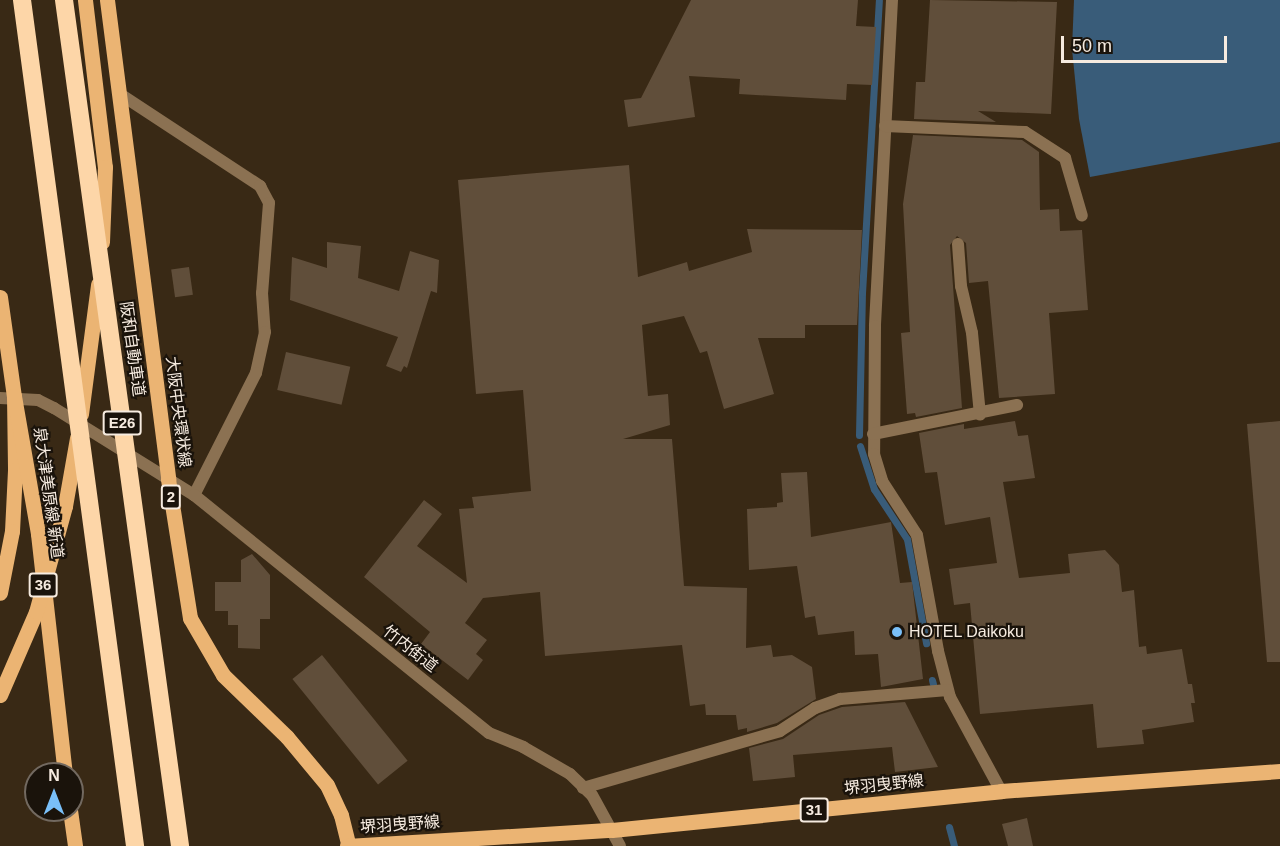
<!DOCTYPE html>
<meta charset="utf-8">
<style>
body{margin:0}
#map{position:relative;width:1280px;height:846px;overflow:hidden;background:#392915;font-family:Arial,"Noto Sans JP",sans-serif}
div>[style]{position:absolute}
.water>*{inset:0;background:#395c79}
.stream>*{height:7px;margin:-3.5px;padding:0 3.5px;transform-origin:3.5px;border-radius:3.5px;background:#395c79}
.building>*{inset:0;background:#604e3a;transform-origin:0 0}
.street>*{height:12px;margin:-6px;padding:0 6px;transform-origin:6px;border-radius:6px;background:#8b7152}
.primary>*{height:15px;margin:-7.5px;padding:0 7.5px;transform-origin:7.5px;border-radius:7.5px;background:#ebb473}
.primary-bridge>*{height:15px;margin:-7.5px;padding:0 7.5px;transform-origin:7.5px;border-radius:7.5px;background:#ebb473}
.highway-bridge>*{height:18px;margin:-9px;padding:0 9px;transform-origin:9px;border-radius:9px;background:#fdd6a8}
.dots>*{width:16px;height:16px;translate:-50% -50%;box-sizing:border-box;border:3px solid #1a130b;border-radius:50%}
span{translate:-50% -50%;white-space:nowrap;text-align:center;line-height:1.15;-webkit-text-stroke:4.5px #1a130b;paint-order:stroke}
.shield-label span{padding:2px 4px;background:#1a130b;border:2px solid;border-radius:4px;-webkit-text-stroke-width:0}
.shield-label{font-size:15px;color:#f6ebe0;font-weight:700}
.street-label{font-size:16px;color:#f6ebe0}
.poi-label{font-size:16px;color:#f6ebe0}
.left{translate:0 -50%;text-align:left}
.north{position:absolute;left:24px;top:762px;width:60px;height:60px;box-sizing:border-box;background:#1a130b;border:2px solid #726960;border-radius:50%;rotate:0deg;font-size:16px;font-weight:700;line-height:24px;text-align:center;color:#f6ebe0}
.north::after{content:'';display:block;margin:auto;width:21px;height:27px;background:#79bff8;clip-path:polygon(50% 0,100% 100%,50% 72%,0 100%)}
.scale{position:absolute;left:1061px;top:36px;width:166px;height:27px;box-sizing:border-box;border:3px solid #f6ebe0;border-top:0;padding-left:8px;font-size:18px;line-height:21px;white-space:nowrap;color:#f6ebe0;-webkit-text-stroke:4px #1a130b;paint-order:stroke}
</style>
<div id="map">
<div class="water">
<div style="clip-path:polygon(1074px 0,1280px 0,1280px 142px,1090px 177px,1079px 119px,1072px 49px)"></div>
</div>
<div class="stream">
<div style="left:859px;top:435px;width:142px;rotate:-88.8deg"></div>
<div style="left:862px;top:293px;width:293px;rotate:-86.7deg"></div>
<div style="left:860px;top:446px;width:45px;rotate:72deg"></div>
<div style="left:874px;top:489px;width:60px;rotate:56.6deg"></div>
<div style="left:907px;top:539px;width:106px;rotate:79.6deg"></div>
<div style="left:932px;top:680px;width:4px;rotate:76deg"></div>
<div style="left:949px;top:827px;width:20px;rotate:75deg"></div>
</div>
<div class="building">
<div style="clip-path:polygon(691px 0,858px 0,856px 26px,876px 27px,872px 85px,847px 84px,846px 100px,739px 94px,740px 79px,689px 76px,695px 117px,628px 127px,624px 100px,641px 98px)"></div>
<div style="clip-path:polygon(930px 0,1057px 2px,1051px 114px,978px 111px,996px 122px,914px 119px,916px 82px,925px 82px)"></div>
<div style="clip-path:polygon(913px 135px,1022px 140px,1039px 152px,1040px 210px,1059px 209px,1060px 231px,1082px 230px,1088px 310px,1049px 313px,1055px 394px,999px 398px,988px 281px,969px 283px,966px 243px,957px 236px,950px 245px,962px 408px,916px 417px,915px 413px,907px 414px,901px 333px,910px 332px,903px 204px)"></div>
<div style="clip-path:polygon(629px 165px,638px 277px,687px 262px,689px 271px,752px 252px,747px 229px,862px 230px,857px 325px,805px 325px,805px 338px,758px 338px,774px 394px,724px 409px,707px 351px,700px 353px,684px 316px,642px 325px,648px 396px,668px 394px,670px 425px,623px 439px,672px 439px,684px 586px,747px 588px,746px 648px,771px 645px,773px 657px,792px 655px,812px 667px,816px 699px,777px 723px,747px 732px,747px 728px,738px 730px,736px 715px,706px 715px,705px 704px,690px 706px,682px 645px,545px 656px,540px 592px,483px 598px,465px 623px,487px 640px,476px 654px,483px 660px,468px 680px,421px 644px,430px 632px,364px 577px,424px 500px,442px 514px,417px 546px,467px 583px,459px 509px,474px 508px,472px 497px,531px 491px,523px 390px,476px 394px,458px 180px)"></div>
<div style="clip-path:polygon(327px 242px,361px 246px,358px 278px,399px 291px,410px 251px,439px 260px,437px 293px,431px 291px,407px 368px,404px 366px,401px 372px,386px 366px,398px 337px,290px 300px,292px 257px,327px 268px)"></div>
<div style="left:189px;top:267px;width:28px;height:18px;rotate:82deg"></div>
<div style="left:286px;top:352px;width:66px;height:39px;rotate:13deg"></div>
<div style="clip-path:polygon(1015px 421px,1018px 436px,1028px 435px,1035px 478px,1003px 482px,1019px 578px,1070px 573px,1068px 554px,1105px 550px,1119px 565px,1122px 592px,1134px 590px,1139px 647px,1146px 646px,1147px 654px,1182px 649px,1188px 684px,1192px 684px,1195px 703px,1191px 703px,1194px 722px,1142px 730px,1144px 744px,1097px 748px,1093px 704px,980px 714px,970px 603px,954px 605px,949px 569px,997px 563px,990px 517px,945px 525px,937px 472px,925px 473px,919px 433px,964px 424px,964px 429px)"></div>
<div style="clip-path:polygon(1280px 421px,1280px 662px,1267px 662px,1247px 424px)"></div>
<div style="clip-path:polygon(807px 472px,811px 537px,891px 522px,900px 583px,912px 582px,923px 679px,881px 687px,878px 654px,855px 655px,854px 631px,818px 635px,815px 616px,805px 618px,797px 566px,749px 570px,747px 509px,777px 507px,777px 503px,783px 502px,781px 473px)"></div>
<div style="clip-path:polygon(252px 554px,270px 575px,270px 619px,260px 619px,260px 649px,238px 648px,238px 625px,228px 625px,228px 611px,215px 611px,215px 582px,241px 582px,241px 560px)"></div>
<div style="left:322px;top:655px;width:136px;height:38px;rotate:51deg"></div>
<div style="clip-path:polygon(905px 702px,938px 767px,895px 772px,892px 747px,793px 755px,795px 777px,753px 781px,749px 748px,783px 739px,819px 715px,842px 707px)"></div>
<div style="clip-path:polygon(1027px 818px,1033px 846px,1008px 846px,1002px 824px)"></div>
</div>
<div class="street">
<div style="left:892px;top:0;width:326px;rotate:93deg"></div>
<div style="left:875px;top:326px;width:128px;rotate:90.4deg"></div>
<div style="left:874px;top:454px;width:28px;rotate:73deg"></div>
<div style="left:882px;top:481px;width:64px;rotate:57.1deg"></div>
<div style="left:917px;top:535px;width:118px;rotate:79.7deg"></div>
<div style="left:938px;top:651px;width:48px;rotate:75.4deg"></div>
<div style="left:950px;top:697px;width:107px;rotate:61.5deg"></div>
<div style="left:120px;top:94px;width:168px;rotate:33.3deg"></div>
<div style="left:260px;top:186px;width:19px;rotate:62deg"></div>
<div style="left:269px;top:203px;width:90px;rotate:94.4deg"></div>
<div style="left:262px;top:293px;width:39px;rotate:86deg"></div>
<div style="left:265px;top:332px;width:42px;rotate:102.4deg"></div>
<div style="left:256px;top:373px;width:137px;rotate:116.9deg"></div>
<div style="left:885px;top:126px;width:140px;rotate:2.5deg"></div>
<div style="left:1025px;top:132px;width:48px;rotate:33deg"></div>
<div style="left:1065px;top:158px;width:60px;rotate:73.7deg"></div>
<div style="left:958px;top:244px;width:42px;rotate:85.9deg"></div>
<div style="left:961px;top:286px;width:48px;rotate:76.8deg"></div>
<div style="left:972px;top:333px;width:82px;rotate:84.4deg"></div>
<div style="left:0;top:398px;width:38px;rotate:3deg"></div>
<div style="left:38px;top:400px;width:18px;rotate:27deg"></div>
<div style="left:54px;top:408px;width:165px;rotate:31.9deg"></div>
<div style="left:194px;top:495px;width:379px;rotate:38.9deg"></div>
<div style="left:489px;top:733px;width:37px;rotate:22deg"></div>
<div style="left:523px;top:747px;width:54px;rotate:29.9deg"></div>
<div style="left:570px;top:774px;width:30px;rotate:44deg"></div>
<div style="left:592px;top:795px;width:58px;rotate:61.2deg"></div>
<div style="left:873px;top:434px;width:147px;rotate:-11.4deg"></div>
<div style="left:583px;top:788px;width:205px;rotate:-16.1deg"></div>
<div style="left:780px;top:731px;width:42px;rotate:-33.3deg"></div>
<div style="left:815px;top:708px;width:27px;rotate:-20deg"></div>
<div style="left:840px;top:699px;width:108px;rotate:-4.8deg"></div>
</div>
<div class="primary">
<div style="left:107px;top:0;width:483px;rotate:82.7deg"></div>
<div style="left:168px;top:479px;width:141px;rotate:81deg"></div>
<div style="left:190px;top:618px;width:66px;rotate:59.9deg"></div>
<div style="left:223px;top:675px;width:89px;rotate:44.1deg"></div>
<div style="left:287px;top:737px;width:62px;rotate:50.2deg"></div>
<div style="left:327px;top:785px;width:33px;rotate:65deg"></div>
<div style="left:341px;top:815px;width:32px;rotate:76deg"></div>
<div style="left:0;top:297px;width:100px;rotate:82deg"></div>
<div style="left:14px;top:396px;width:74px;rotate:89.2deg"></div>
<div style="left:15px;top:470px;width:61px;rotate:92.8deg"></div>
<div style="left:12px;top:531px;width:63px;rotate:101deg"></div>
<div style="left:14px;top:396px;width:140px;rotate:80.1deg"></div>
<div style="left:38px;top:534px;width:242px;rotate:83.6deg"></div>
<div style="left:70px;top:810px;width:36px;rotate:82deg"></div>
<div style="left:347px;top:846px;width:265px;rotate:-3.5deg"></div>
<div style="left:612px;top:830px;width:391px;rotate:-5.7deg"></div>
<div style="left:1001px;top:791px;width:280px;rotate:-4.1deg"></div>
</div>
<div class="primary-bridge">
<div style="left:85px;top:0;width:168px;rotate:83.2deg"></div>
<div style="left:105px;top:167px;width:75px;rotate:92.3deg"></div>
<div style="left:81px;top:414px;width:131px;rotate:-82.5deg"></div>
<div style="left:0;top:695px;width:90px;rotate:-66.6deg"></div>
<div style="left:36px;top:612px;width:110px;rotate:-74.7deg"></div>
<div style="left:65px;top:506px;width:69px;rotate:-80deg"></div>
</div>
<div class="highway-bridge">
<div style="left:22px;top:0;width:854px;rotate:82.39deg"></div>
<div style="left:64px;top:0;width:854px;rotate:82.19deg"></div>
</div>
<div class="dots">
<div style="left:897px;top:632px;background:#79bff8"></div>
</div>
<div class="shield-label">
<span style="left:122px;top:423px">E26</span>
<span style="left:171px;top:497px">2</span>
<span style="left:43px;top:585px">36</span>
<span style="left:814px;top:810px">31</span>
</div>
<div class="street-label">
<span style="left:132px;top:349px;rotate:82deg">阪和自動車道</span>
<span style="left:178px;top:412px;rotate:83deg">大阪中央環状線</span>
<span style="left:48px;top:493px;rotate:82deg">泉大津美原線 新道</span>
<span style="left:410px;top:649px;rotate:38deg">竹内街道</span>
<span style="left:884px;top:785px;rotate:-6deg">堺羽曳野線</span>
<span style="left:400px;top:825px;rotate:-4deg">堺羽曳野線</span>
</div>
<div class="poi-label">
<span class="left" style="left:909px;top:632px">HOTEL Daikoku</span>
</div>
<div class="north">N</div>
<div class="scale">50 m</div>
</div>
